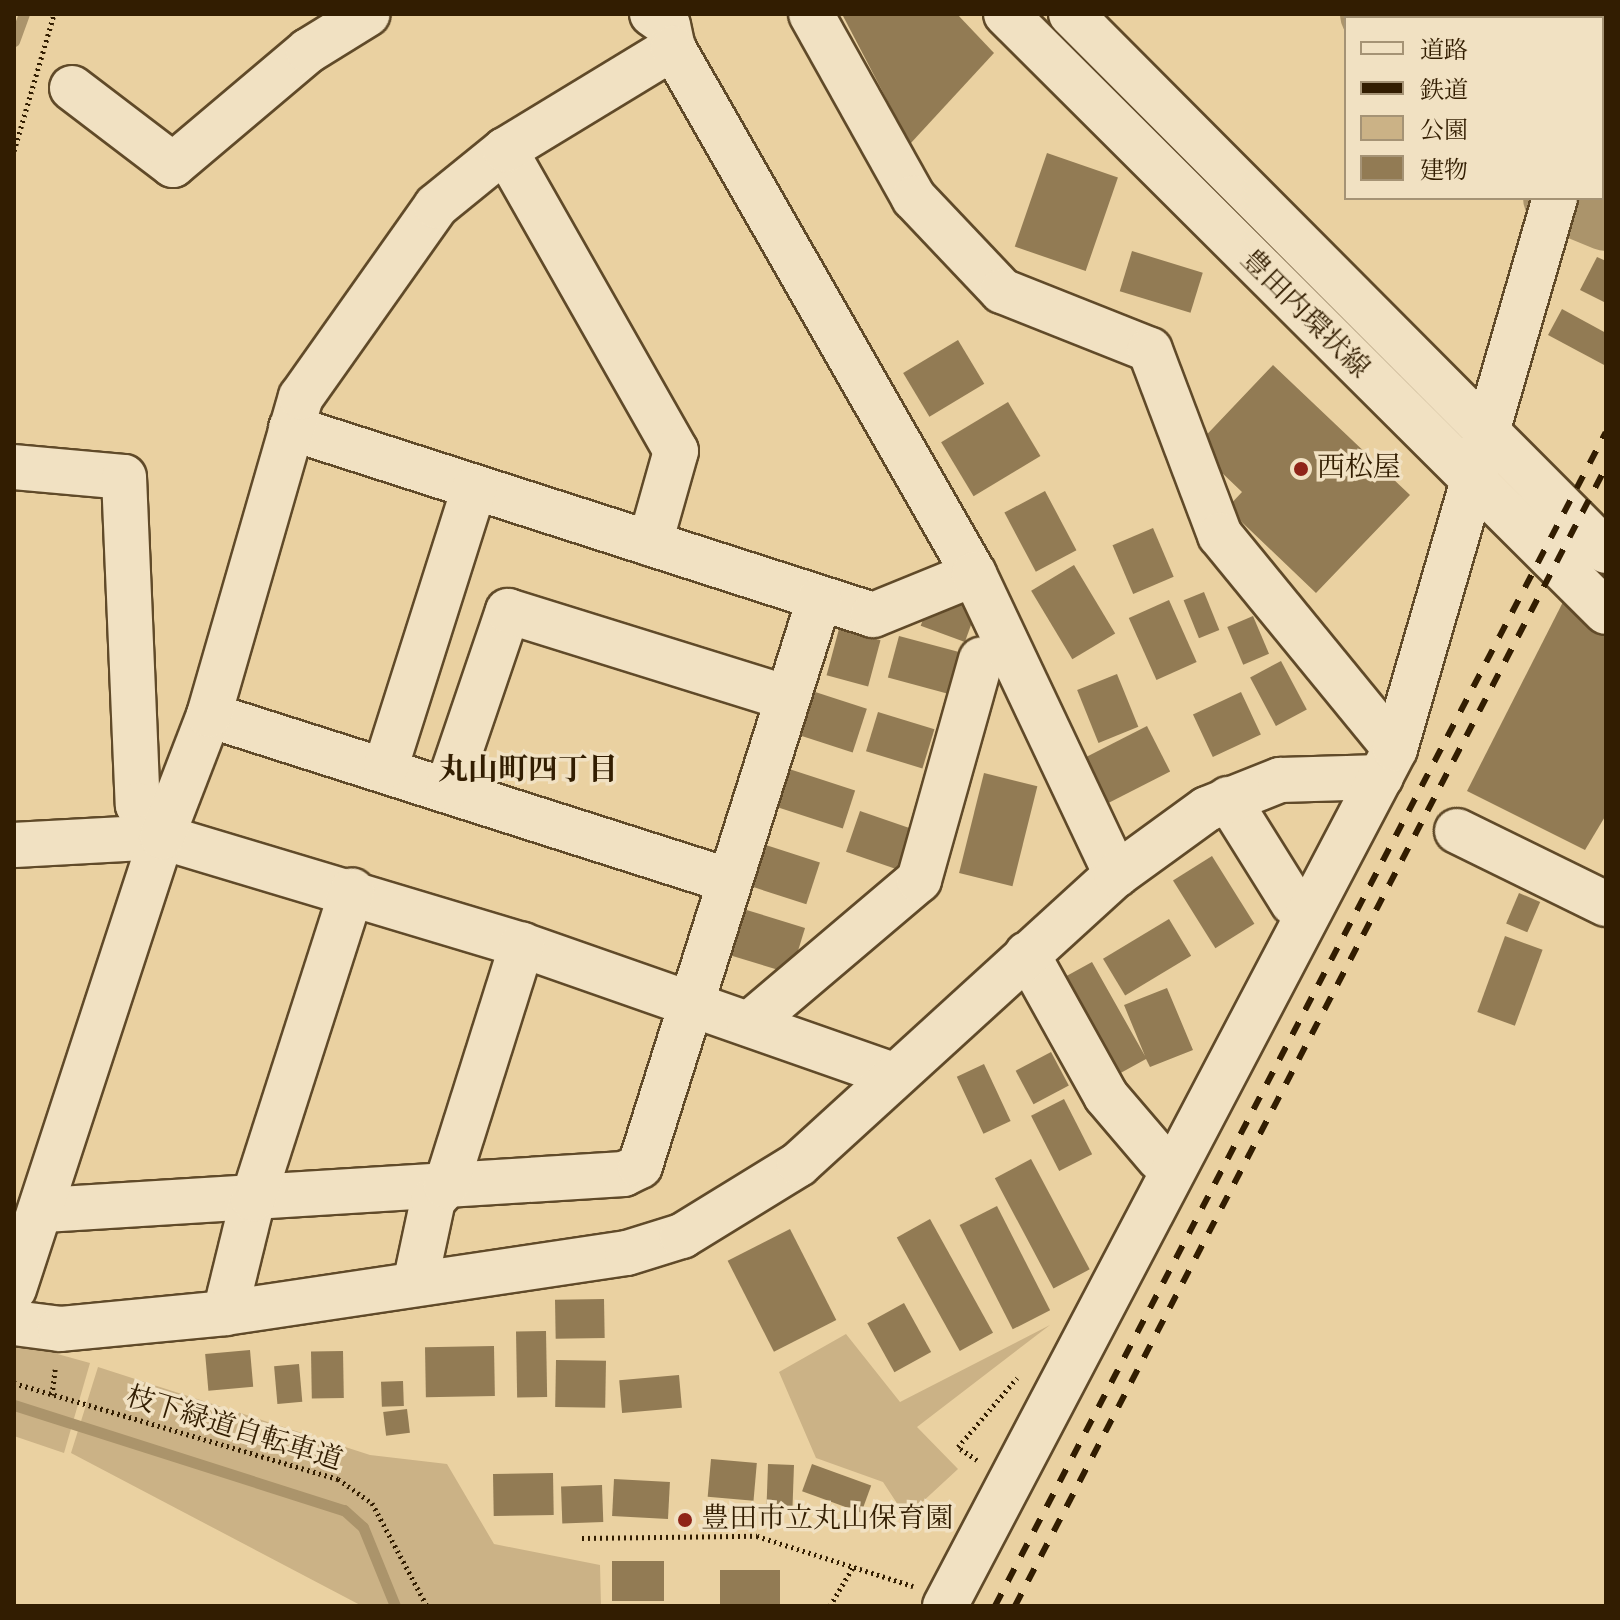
<!DOCTYPE html>
<meta charset="utf-8">
<style>
body{margin:0}
#map{position:relative;width:1620px;height:1620px;overflow:hidden;background:#ead1a1;font-family:"Old Standard TT","Noto Serif JP",serif}
div>[style]{position:absolute}
.green>*{inset:0;background:#cbb286}
.stream>*{height:11px;margin:-5.5px;padding:0 5.5px;transform-origin:5.5px;border-radius:5.5px;background:#ab946b}
.river>*{height:64px;margin:-32px;padding:0 32px;transform-origin:32px;border-radius:32px;background:#ab946b}
.building>*{inset:0;background:#927b54;transform-origin:0 0}
.path>*{height:5px;margin-top:-2.5px;transform-origin:0;background:repeating-linear-gradient(90deg,#321d01 0 2px,transparent 0 6px)}
.roads{filter:drop-shadow(2px 0 #604a29) drop-shadow(-2px 0 #604a29) drop-shadow(0 2px #604a29) drop-shadow(0 -2px #604a29)}
.minor>*{height:44px;margin:-22px;padding:0 22px;transform-origin:22px;border-radius:22px;background:#f1e1c2}
.rail>*{height:6px;margin-top:-3px;transform-origin:0;background:repeating-linear-gradient(90deg,#321d01 0 14px,transparent 0 28px)}
.dots>*{width:22px;height:22px;translate:-50% -50%;box-sizing:border-box;border:4px solid #f1e1c2;border-radius:50%}
span{translate:-50% -50%;white-space:nowrap;text-align:center;line-height:1.15;-webkit-text-stroke:7px #f1e1c2;paint-order:stroke}
.street-label{font-size:28px;color:#321d01}
.poi-label{font-size:28px;color:#321d01}
.left{translate:0 -50%;text-align:left}
.neighbourhood-label{font-size:30px;color:#321d01;font-weight:700}
.frame{position:absolute;inset:0;border:16px solid #321d01;pointer-events:none}
.legend{position:absolute;left:1344px;top:16px;width:260px;height:184px;box-sizing:border-box;background:#f1e1c2;border:2px solid #a59375;margin:0;padding:10px 14px;list-style:none;font-size:24px;color:#321d01}
.legend li{display:flex;align-items:center;gap:16px;height:40px}
.legend b{width:40px;border:2px solid #a59375}
</style>
<div id="map">
<div class="green">
<div style="clip-path:polygon(1391px 14px,1594px 14px,1393px 18px)"></div>
<div style="clip-path:polygon(1050px 1325px,917px 1427px,958px 1469px,906px 1517px,883px 1482px,816px 1458px,779px 1372px,846px 1334px,900px 1402px)"></div>
<div style="clip-path:polygon(14px 1342px,90px 1363px,64px 1453px,14px 1436px)"></div>
<div style="clip-path:polygon(98px 1367px,370px 1455px,447px 1464px,494px 1544px,600px 1565px,601px 1606px,362px 1606px,71px 1453px)"></div>
</div>
<div class="stream">
<div style="left:14px;top:41px;width:29px;rotate:-70deg"></div>
<div style="left:14px;top:1405px;width:346px;rotate:17.7deg"></div>
<div style="left:344px;top:1510px;width:25px;rotate:42deg"></div>
<div style="left:363px;top:1527px;width:85px;rotate:67.9deg"></div>
</div>
<div class="river">
<div style="left:1372px;top:14px;width:4px;rotate:63deg"></div>
<div style="left:1555px;top:198px;width:55px;rotate:22.4deg"></div>
</div>
<div class="building">
<div style="clip-path:polygon(842px 14px,957px 14px,994px 53px,910px 144px)"></div>
<div style="left:1047px;top:153px;width:75px;height:99px;rotate:19deg"></div>
<div style="left:1132px;top:251px;width:74px;height:42px;rotate:17deg"></div>
<div style="clip-path:polygon(1597px 257px,1606px 261px,1606px 303px,1580px 290px)"></div>
<div style="clip-path:polygon(1562px 309px,1606px 333px,1606px 366px,1548px 335px)"></div>
<div style="left:958px;top:340px;width:51px;height:64px;rotate:59deg"></div>
<div style="clip-path:polygon(1273px 365px,1410px 495px,1316px 593px,1227px 508px,1242px 492px,1195px 447px)"></div>
<div style="left:1008px;top:402px;width:63px;height:78px;rotate:59deg"></div>
<div style="left:1045px;top:491px;width:67px;height:46px;rotate:62deg"></div>
<div style="left:1153px;top:528px;width:53px;height:44px;rotate:67deg"></div>
<div style="left:1074px;top:565px;width:80px;height:50px;rotate:59deg"></div>
<div style="left:933px;top:592px;width:47px;height:36px;rotate:20deg"></div>
<div style="left:1204px;top:592px;width:41px;height:22px;rotate:68deg"></div>
<div style="left:1169px;top:600px;width:68px;height:44px;rotate:66deg"></div>
<div style="clip-path:polygon(1564px 600px,1606px 638px,1606px 815px,1585px 850px,1467px 791px)"></div>
<div style="left:1253px;top:616px;width:41px;height:28px;rotate:67deg"></div>
<div style="left:839px;top:629px;width:43px;height:48px;rotate:15deg"></div>
<div style="left:899px;top:636px;width:67px;height:43px;rotate:15deg"></div>
<div style="left:1281px;top:661px;width:55px;height:35px;rotate:62deg"></div>
<div style="left:1117px;top:674px;width:57px;height:43px;rotate:68deg"></div>
<div style="left:806px;top:689px;width:64px;height:46px;rotate:18deg"></div>
<div style="left:1241px;top:692px;width:47px;height:53px;rotate:65deg"></div>
<div style="left:878px;top:712px;width:59px;height:41px;rotate:17deg"></div>
<div style="left:1147px;top:726px;width:51px;height:71px;rotate:63deg"></div>
<div style="left:780px;top:766px;width:79px;height:40px;rotate:18deg"></div>
<div style="left:984px;top:773px;width:55px;height:103px;rotate:14deg"></div>
<div style="left:860px;top:811px;width:56px;height:43px;rotate:19deg"></div>
<div style="left:760px;top:843px;width:63px;height:44px;rotate:18deg"></div>
<div style="left:1212px;top:856px;width:80px;height:46px;rotate:58deg"></div>
<div style="left:1519px;top:893px;width:23px;height:33px;rotate:23deg"></div>
<div style="left:740px;top:908px;width:68px;height:48px;rotate:17deg"></div>
<div style="left:1169px;top:919px;width:43px;height:77px;rotate:59deg"></div>
<div style="left:1505px;top:936px;width:40px;height:81px;rotate:20deg"></div>
<div style="clip-path:polygon(1092px 962px,1145px 1056px,1124px 1005px,1167px 988px,1193px 1050px,1150px 1067px,1146px 1059px,1106px 1081px,1052px 984px)"></div>
<div style="left:1051px;top:1052px;width:38px;height:40px;rotate:62deg"></div>
<div style="left:984px;top:1064px;width:63px;height:30px;rotate:65deg"></div>
<div style="left:1064px;top:1099px;width:62px;height:37px;rotate:63deg"></div>
<div style="left:1031px;top:1159px;width:125px;height:41px;rotate:62deg"></div>
<div style="left:997px;top:1206px;width:117px;height:42px;rotate:63deg"></div>
<div style="left:930px;top:1219px;width:130px;height:38px;rotate:61deg"></div>
<div style="left:790px;top:1229px;width:102px;height:70px;rotate:63deg"></div>
<div style="left:604px;top:1299px;width:39px;height:49px;rotate:89deg"></div>
<div style="left:904px;top:1303px;width:56px;height:42px;rotate:61deg"></div>
<div style="left:546px;top:1331px;width:66px;height:30px;rotate:89deg"></div>
<div style="left:494px;top:1346px;width:50px;height:69px;rotate:89deg"></div>
<div style="left:250px;top:1350px;width:37px;height:45px;rotate:85deg"></div>
<div style="left:343px;top:1351px;width:47px;height:32px;rotate:89deg"></div>
<div style="left:556px;top:1360px;width:50px;height:47px;rotate:1deg"></div>
<div style="left:299px;top:1364px;width:38px;height:25px;rotate:85deg"></div>
<div style="left:679px;top:1375px;width:33px;height:60px;rotate:85deg"></div>
<div style="left:403px;top:1381px;width:25px;height:22px;rotate:88deg"></div>
<div style="left:407px;top:1409px;width:24px;height:24px;rotate:83deg"></div>
<div style="left:711px;top:1459px;width:46px;height:38px;rotate:5deg"></div>
<div style="left:768px;top:1464px;width:26px;height:44px;rotate:2deg"></div>
<div style="left:812px;top:1464px;width:63px;height:29px;rotate:20deg"></div>
<div style="left:553px;top:1473px;width:42px;height:60px;rotate:89deg"></div>
<div style="left:614px;top:1479px;width:56px;height:37px;rotate:3deg"></div>
<div style="left:602px;top:1485px;width:37px;height:41px;rotate:88deg"></div>
<div style="left:664px;top:1561px;width:40px;height:52px;rotate:90deg"></div>
<div style="left:720px;top:1570px;width:60px;height:35px"></div>
</div>
<div class="path">
<div style="left:14px;top:151px;width:143px;rotate:-73.7deg"></div>
<div style="left:14px;top:1383px;width:338px;rotate:16.5deg"></div>
<div style="left:338px;top:1479px;width:42px;rotate:35.2deg"></div>
<div style="left:372px;top:1503px;width:117px;rotate:61.9deg"></div>
<div style="left:52px;top:1395px;width:26px;rotate:-83deg"></div>
<div style="left:977px;top:1460px;width:23px;rotate:-146deg"></div>
<div style="left:958px;top:1447px;width:91px;rotate:-49.5deg"></div>
<div style="left:582px;top:1538px;width:175px;rotate:-0.7deg"></div>
<div style="left:757px;top:1536px;width:164px;rotate:17.8deg"></div>
<div style="left:830px;top:1606px;width:45px;rotate:-59.5deg"></div>
</div>
<div class="roads">
<div class="minor">
<div style="left:652px;top:14px;width:19px;rotate:35deg"></div>
<div style="left:668px;top:25px;width:24px;rotate:78deg"></div>
<div style="left:811px;top:14px;width:211px;rotate:60.8deg"></div>
<div style="left:914px;top:198px;width:128px;rotate:46.6deg"></div>
<div style="left:1002px;top:291px;width:159px;rotate:21.7deg"></div>
<div style="left:1150px;top:350px;width:198px;rotate:69.3deg"></div>
<div style="left:1220px;top:535px;width:276px;rotate:50.7deg"></div>
<div style="left:1006px;top:14px;width:847px;rotate:44.9deg"></div>
<div style="left:1071px;top:14px;width:758px;rotate:45.11deg"></div>
<div style="left:1602px;top:51px;width:13px;rotate:-72deg"></div>
<div style="left:72px;top:88px;width:127px;rotate:37.3deg"></div>
<div style="left:173px;top:165px;width:177px;rotate:-40.2deg"></div>
<div style="left:308px;top:51px;width:70px;rotate:-31.7deg"></div>
<div style="left:505px;top:150px;width:346px;rotate:60.4deg"></div>
<div style="left:676px;top:451px;width:96px;rotate:105.8deg"></div>
<div style="left:291px;top:428px;width:611px;rotate:17.81deg"></div>
<div style="left:873px;top:615px;width:109px;rotate:-22.1deg"></div>
<div style="left:14px;top:467px;width:110px;rotate:5.2deg"></div>
<div style="left:124px;top:477px;width:328px;rotate:87.6deg"></div>
<div style="left:138px;top:805px;width:40px;rotate:53deg"></div>
<div style="left:209px;top:715px;width:544px;rotate:17.67deg"></div>
<div style="left:386px;top:766px;width:292px;rotate:-72.4deg"></div>
<div style="left:448px;top:787px;width:186px;rotate:-71.2deg"></div>
<div style="left:508px;top:611px;width:292px;rotate:17.3deg"></div>
<div style="left:1228px;top:799px;width:123px;rotate:58deg"></div>
<div style="left:1457px;top:831px;width:166px;rotate:26.1deg"></div>
<div style="left:14px;top:845px;width:148px;rotate:-3.1deg"></div>
<div style="left:162px;top:837px;width:376px;rotate:16.7deg"></div>
<div style="left:522px;top:945px;width:391px;rotate:19.3deg"></div>
<div style="left:1027px;top:954px;width:162px;rotate:60.9deg"></div>
<div style="left:1106px;top:1096px;width:82px;rotate:49.5deg"></div>
<div style="left:749px;top:1024px;width:223px;rotate:-40.3deg"></div>
<div style="left:919px;top:880px;width:229px;rotate:-74.3deg"></div>
<div style="left:44px;top:1210px;width:581px;rotate:-3.55deg"></div>
<div style="left:624px;top:1174px;width:18px;rotate:-27deg"></div>
<div style="left:640px;top:1166px;width:594px;rotate:-72.45deg"></div>
<div style="left:415px;top:1284px;width:86px;rotate:-77.9deg"></div>
<div style="left:433px;top:1200px;width:19px;rotate:-47deg"></div>
<div style="left:446px;top:1186px;width:253px;rotate:-72.5deg"></div>
<div style="left:14px;top:1289px;width:476px;rotate:-71.9deg"></div>
<div style="left:162px;top:837px;width:131px;rotate:-68.9deg"></div>
<div style="left:209px;top:715px;width:331px;rotate:-73.9deg"></div>
<div style="left:301px;top:397px;width:234px;rotate:-54.7deg"></div>
<div style="left:436px;top:206px;width:89px;rotate:-39.1deg"></div>
<div style="left:505px;top:150px;width:197px;rotate:-31.3deg"></div>
<div style="left:673px;top:48px;width:606px;rotate:60.22deg"></div>
<div style="left:974px;top:574px;width:333px;rotate:64.7deg"></div>
<div style="left:225px;top:1313px;width:117px;rotate:-76.2deg"></div>
<div style="left:253px;top:1199px;width:324px;rotate:-72.2deg"></div>
<div style="left:14px;top:1323px;width:46px;rotate:7.4deg"></div>
<div style="left:60px;top:1329px;width:166px;rotate:-5.5deg"></div>
<div style="left:225px;top:1313px;width:406px;rotate:-8.5deg"></div>
<div style="left:627px;top:1253px;width:58px;rotate:-17.2deg"></div>
<div style="left:682px;top:1236px;width:137px;rotate:-31.6deg"></div>
<div style="left:799px;top:1164px;width:429px;rotate:-42.4deg"></div>
<div style="left:1116px;top:875px;width:112px;rotate:-36deg"></div>
<div style="left:1207px;top:809px;width:79px;rotate:-21.7deg"></div>
<div style="left:1280px;top:780px;width:101px;rotate:-1.7deg"></div>
<div style="left:945px;top:1606px;width:968px;rotate:-62.3deg"></div>
<div style="left:1395px;top:749px;width:574px;rotate:-73.81deg"></div>
</div>
</div>
<div class="rail">
<div style="left:995px;top:1606px;width:1323px;rotate:-62.51deg"></div>
<div style="left:1015px;top:1606px;width:1283px;rotate:-62.58deg"></div>
</div>
<div class="dots">
<div style="left:1301px;top:469px;background:#8f2418"></div>
<div style="left:685px;top:1520px;background:#8f2418"></div>
</div>
<div class="street-label">
<span style="left:1304px;top:315px;rotate:45deg">豊田内環状線</span>
<span style="left:234px;top:1430px;rotate:17deg">枝下緑道自転車道</span>
</div>
<div class="poi-label">
<span class="left" style="left:1317px;top:469px">西松屋</span>
<span class="left" style="left:701px;top:1520px">豊田市立丸山保育園</span>
</div>
<div class="neighbourhood-label">
<span style="left:528px;top:771px">丸山町四丁目</span>
</div>
<div class="frame"></div>
<ul class="legend">
<li><b style="height:10px;background:#f1e1c2"></b>道路</li>
<li><b style="height:10px;background:#321d01"></b>鉄道</li>
<li><b style="height:22px;background:#cbb286"></b>公園</li>
<li><b style="height:22px;background:#927b54"></b>建物</li>
</ul>
</div>
